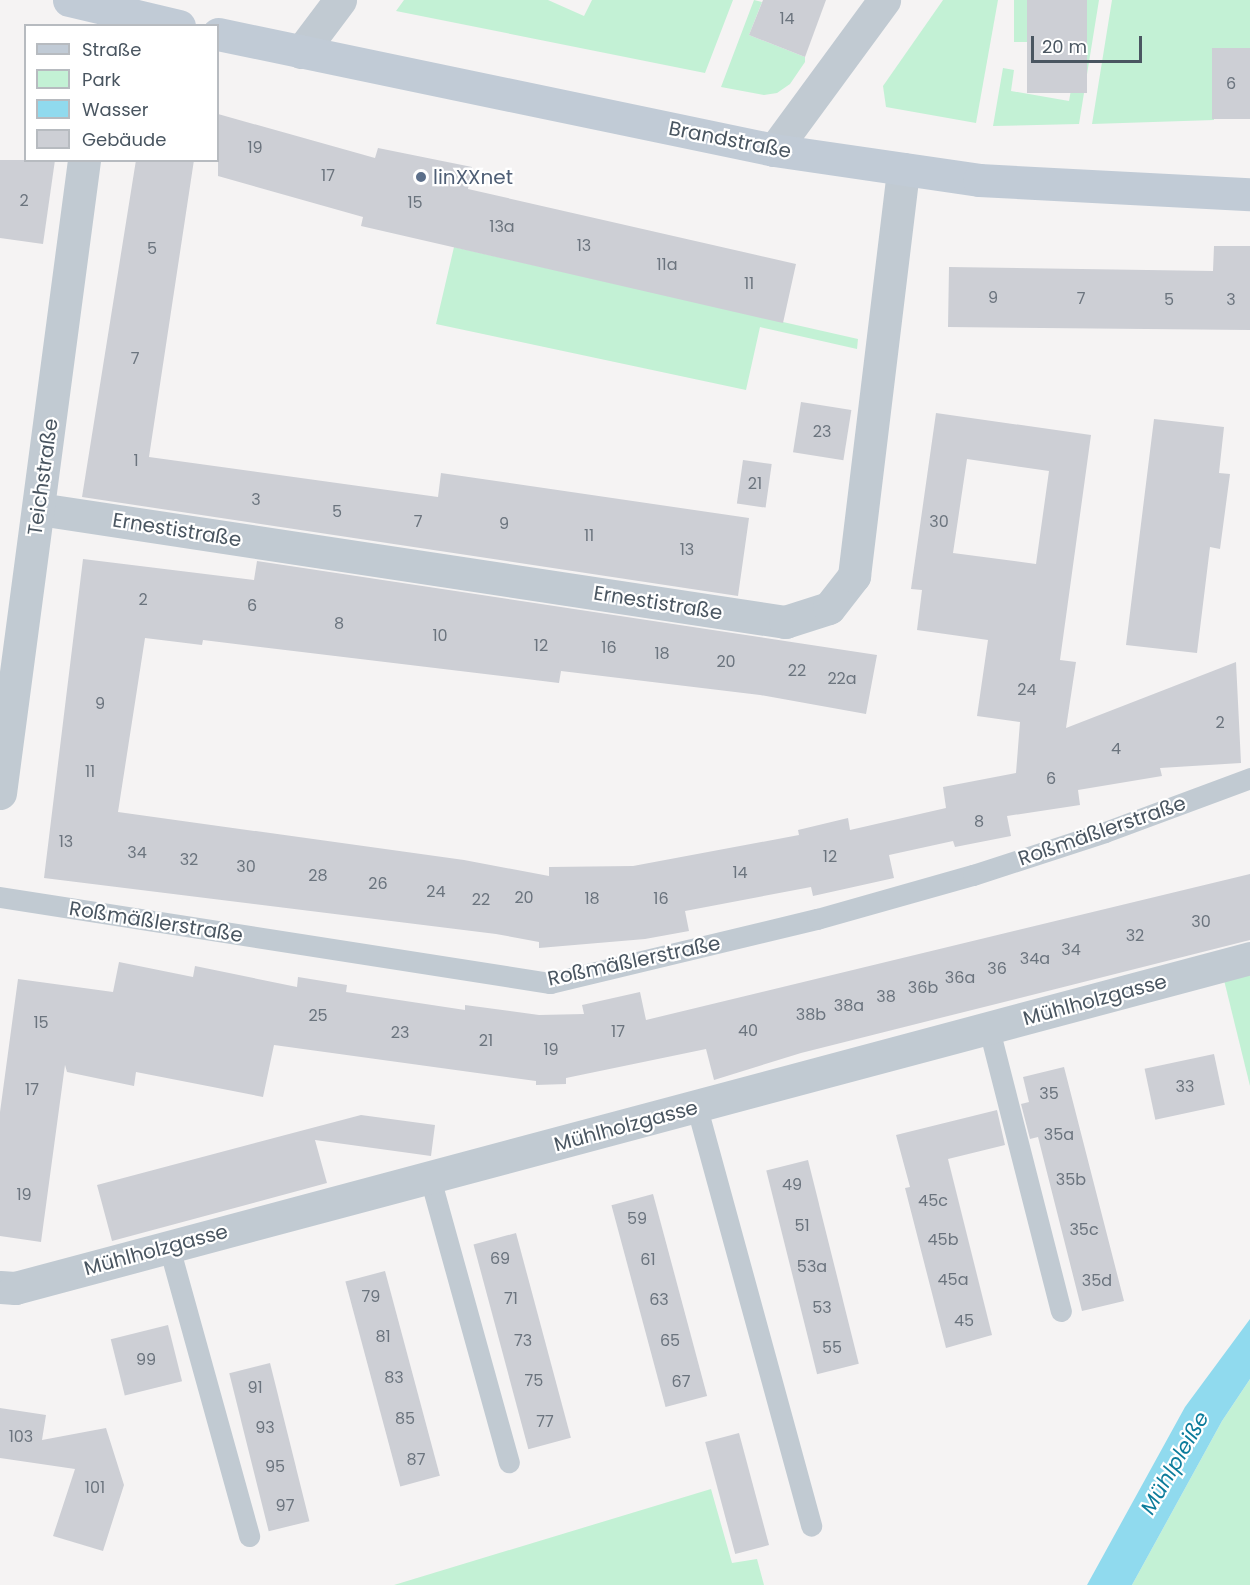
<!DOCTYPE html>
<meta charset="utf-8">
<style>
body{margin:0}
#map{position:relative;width:1250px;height:1585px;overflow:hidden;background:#f5f3f3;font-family:Poppins,sans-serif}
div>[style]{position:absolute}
.green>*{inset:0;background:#c3f1d5;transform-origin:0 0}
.water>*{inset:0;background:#90daee}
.building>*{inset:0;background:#cdcfd5;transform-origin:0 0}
.lane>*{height:21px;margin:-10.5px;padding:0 10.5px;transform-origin:10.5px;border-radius:10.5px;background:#c1cad2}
.street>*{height:33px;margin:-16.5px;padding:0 16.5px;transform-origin:16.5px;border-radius:16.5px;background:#c1cad2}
.secondary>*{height:33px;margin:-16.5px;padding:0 16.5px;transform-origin:16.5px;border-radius:16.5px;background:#c1cbd6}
.dots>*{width:16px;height:16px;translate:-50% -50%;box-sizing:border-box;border:3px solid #fff;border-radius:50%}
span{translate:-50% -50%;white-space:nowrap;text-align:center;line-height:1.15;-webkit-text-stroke:4.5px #fff;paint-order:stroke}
.number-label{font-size:16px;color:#6b747e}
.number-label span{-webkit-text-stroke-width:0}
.street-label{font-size:20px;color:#4a5661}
.service-label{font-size:20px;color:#4e5e75}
.left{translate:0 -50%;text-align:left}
.water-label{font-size:21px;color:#0c7c9b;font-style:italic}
.legend{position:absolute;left:24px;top:24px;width:195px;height:138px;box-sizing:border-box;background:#fff;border:2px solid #b7bbc0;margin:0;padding:8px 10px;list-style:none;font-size:18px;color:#4a5661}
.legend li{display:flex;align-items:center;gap:12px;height:30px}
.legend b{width:30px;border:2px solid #b7bbc0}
.scale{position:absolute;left:1031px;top:36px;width:111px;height:27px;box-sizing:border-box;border:3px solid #4a5661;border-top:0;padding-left:8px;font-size:18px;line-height:21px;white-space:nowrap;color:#4a5661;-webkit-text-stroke:4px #fff;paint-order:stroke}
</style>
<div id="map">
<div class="green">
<div style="clip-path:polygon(404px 0,548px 0,584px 16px,592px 0,733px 0,705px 73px,396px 11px)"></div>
<div style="clip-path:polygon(754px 0,762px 2px,749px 35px,805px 57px,805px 62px,790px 84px,777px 93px,764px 95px,721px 87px)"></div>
<div style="clip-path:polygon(943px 0,998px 0,976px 123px,886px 107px,883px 86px)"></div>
<div style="left:1014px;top:0;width:13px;height:42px"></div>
<div style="clip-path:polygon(1087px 0,1099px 0,1079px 124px,993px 126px,1003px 68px,1014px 70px,1011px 91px,1069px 101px)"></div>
<div style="clip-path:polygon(1112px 0,1250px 0,1250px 48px,1212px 50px,1214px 120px,1092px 124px)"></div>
<div style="clip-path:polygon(454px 247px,858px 339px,857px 349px,760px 327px,746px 390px,436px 324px)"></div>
<div style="clip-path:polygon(1250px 966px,1250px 1086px,1222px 972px)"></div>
<div style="clip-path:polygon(1250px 1379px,1250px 1585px,1132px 1585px,1222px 1421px)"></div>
<div style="clip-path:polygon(711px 1489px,732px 1563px,757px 1559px,764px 1585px,394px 1585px)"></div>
</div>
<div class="water">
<div style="clip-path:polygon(1250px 1319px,1250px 1379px,1222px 1421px,1132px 1585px,1087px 1585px,1185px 1407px)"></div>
</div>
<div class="building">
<div style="clip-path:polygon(763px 0,826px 0,805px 57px,749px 35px)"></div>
<div style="left:1027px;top:0;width:60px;height:93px"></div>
<div style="left:1250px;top:48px;width:71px;height:38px;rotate:90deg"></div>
<div style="clip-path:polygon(218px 114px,375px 158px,378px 148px,472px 167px,468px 189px,796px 264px,783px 323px,361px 226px,363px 217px,218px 176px)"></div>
<div style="clip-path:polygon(0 160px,55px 160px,43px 244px,0 238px)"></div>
<div style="clip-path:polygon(136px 160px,194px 160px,149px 457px,438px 497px,441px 473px,749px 518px,738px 596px,82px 497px)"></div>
<div style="clip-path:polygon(1214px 246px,1250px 246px,1250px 330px,948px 327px,949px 267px,1213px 271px)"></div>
<div style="left:801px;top:402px;width:51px;height:51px;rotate:9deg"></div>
<div style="clip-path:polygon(evenodd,936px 413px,1091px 435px,1060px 660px,1076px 662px,1066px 728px,1236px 662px,1241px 763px,1160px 768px,1162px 776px,1078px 790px,1080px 805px,1007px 816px,1011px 836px,955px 847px,953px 841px,889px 855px,894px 878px,813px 896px,811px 887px,685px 911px,689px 931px,645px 939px,539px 948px,539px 942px,496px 934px,44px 878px,83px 559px,254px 580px,257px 561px,877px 655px,866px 714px,760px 695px,561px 671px,559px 683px,203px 640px,202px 645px,145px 638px,118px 812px,464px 860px,549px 876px,549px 867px,633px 866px,799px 835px,798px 830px,848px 818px,850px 830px,946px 808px,943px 787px,1016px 773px,1020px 722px,977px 716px,988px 640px,917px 630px,922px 590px,911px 589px,936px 413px,967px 459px,1049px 471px,1036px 564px,953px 553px,967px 459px)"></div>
<div style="clip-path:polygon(1154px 419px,1224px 427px,1219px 473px,1230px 474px,1220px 549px,1210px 547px,1197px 653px,1126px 645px)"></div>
<div style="left:743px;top:460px;width:29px;height:44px;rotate:8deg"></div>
<div style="clip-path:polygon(1250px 874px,1250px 940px,801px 1053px,714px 1080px,706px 1049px,566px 1078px,566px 1084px,536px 1085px,536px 1081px,274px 1045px,263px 1097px,136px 1072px,134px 1086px,67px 1072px,65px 1065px,41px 1242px,0 1236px,0 1112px,18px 979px,113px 992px,119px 962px,193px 977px,195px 966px,297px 987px,298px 977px,347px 985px,346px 992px,465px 1010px,465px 1005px,539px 1015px,584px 1014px,582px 1005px,640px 992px,646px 1020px)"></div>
<div style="left:1214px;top:1054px;width:52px;height:71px;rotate:78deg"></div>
<div style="clip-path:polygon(1064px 1067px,1124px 1301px,1082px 1311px,1038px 1137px,1030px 1139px,1021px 1104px,1029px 1102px,1023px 1077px)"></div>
<div style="clip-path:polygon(997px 1110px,1005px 1145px,948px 1159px,992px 1335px,946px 1348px,905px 1188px,910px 1187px,896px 1135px)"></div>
<div style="clip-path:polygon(361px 1115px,435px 1125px,431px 1156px,315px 1140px,327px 1183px,112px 1241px,97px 1185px)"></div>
<div style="left:808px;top:1160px;width:210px;height:43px;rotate:76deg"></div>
<div style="left:653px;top:1194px;width:209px;height:43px;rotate:75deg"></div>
<div style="left:516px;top:1233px;width:212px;height:44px;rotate:75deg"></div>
<div style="left:385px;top:1271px;width:212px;height:41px;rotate:75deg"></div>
<div style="left:168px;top:1325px;width:58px;height:59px;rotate:76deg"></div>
<div style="left:270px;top:1363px;width:163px;height:42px;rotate:76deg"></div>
<div style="clip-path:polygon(0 1408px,46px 1415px,42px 1440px,106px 1428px,124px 1485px,103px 1551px,53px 1536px,75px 1469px,0 1458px)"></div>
<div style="left:739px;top:1433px;width:116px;height:35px;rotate:75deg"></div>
</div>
<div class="lane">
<div style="left:0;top:897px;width:557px;rotate:8.89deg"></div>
<div style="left:550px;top:983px;width:275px;rotate:-13.5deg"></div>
<div style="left:817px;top:919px;width:162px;rotate:-15.8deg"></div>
<div style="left:973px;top:875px;width:139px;rotate:-18deg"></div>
<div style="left:1105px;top:832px;width:155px;rotate:-20.4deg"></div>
<div style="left:989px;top:1029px;width:291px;rotate:75.7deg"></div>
<div style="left:697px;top:1108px;width:433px;rotate:74.7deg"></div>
<div style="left:430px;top:1178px;width:295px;rotate:74.5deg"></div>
<div style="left:169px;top:1247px;width:300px;rotate:74.5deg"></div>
</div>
<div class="street">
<div style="left:301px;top:52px;width:65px;rotate:-53.1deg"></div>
<div style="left:774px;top:150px;width:186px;rotate:-53.7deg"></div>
<div style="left:39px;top:509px;width:755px;rotate:8.61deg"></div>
<div style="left:785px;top:622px;width:46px;rotate:-17.7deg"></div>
<div style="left:829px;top:608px;width:41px;rotate:-52deg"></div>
<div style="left:854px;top:576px;width:410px;rotate:-83.1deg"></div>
<div style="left:0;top:793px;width:639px;rotate:-82.44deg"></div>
<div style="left:0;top:1287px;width:15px;rotate:4deg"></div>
<div style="left:15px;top:1288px;width:1278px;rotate:-14.96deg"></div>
</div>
<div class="secondary">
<div style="left:69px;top:0;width:113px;rotate:13.3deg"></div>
<div style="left:218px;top:34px;width:568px;rotate:11.78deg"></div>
<div style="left:774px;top:150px;width:207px;rotate:8.3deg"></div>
<div style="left:979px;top:180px;width:271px;rotate:3deg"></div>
</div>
<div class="dots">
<div style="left:421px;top:177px;background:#5c6f8a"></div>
</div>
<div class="number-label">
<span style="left:787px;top:19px">14</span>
<span style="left:1231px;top:84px">6</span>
<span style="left:255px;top:148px">19</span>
<span style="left:328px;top:176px">17</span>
<span style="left:24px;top:201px">2</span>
<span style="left:415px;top:203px">15</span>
<span style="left:502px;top:227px">13a</span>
<span style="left:584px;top:246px">13</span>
<span style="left:152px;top:249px">5</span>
<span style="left:667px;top:265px">11a</span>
<span style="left:749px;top:284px">11</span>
<span style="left:993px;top:298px">9</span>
<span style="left:1081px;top:299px">7</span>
<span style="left:1169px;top:300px">5</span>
<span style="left:1231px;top:300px">3</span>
<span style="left:135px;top:359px">7</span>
<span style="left:822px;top:432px">23</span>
<span style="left:136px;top:461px">1</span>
<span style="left:755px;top:484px">21</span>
<span style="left:256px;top:500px">3</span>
<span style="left:337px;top:512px">5</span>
<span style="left:418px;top:522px">7</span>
<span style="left:939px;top:522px">30</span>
<span style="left:504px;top:524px">9</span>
<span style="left:589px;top:536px">11</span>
<span style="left:687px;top:550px">13</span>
<span style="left:143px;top:600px">2</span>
<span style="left:252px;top:606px">6</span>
<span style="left:339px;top:624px">8</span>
<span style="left:440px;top:636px">10</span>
<span style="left:541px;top:646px">12</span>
<span style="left:609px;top:648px">16</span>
<span style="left:662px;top:654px">18</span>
<span style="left:726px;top:662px">20</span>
<span style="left:797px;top:671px">22</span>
<span style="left:842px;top:679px">22a</span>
<span style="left:1027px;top:690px">24</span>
<span style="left:100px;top:704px">9</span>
<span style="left:1220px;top:723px">2</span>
<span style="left:1116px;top:749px">4</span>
<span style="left:90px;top:772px">11</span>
<span style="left:1051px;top:779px">6</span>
<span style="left:979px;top:822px">8</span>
<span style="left:66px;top:842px">13</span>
<span style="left:137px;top:853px">34</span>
<span style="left:830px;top:857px">12</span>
<span style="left:189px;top:860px">32</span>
<span style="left:246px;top:867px">30</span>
<span style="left:740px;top:873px">14</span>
<span style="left:318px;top:876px">28</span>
<span style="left:378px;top:884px">26</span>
<span style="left:436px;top:892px">24</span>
<span style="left:524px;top:898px">20</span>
<span style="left:592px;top:899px">18</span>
<span style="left:661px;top:899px">16</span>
<span style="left:481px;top:900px">22</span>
<span style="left:1201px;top:922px">30</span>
<span style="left:1135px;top:936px">32</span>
<span style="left:1071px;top:950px">34</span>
<span style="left:1035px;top:959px">34a</span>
<span style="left:997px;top:969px">36</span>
<span style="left:960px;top:978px">36a</span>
<span style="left:923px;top:988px">36b</span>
<span style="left:886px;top:997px">38</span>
<span style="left:849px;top:1006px">38a</span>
<span style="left:811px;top:1015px">38b</span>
<span style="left:318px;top:1016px">25</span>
<span style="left:41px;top:1023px">15</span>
<span style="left:748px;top:1031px">40</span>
<span style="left:618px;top:1032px">17</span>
<span style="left:400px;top:1033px">23</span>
<span style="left:486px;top:1041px">21</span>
<span style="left:551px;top:1050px">19</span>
<span style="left:1185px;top:1087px">33</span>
<span style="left:32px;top:1090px">17</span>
<span style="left:1049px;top:1094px">35</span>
<span style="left:1059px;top:1135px">35a</span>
<span style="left:1071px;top:1180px">35b</span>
<span style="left:792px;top:1185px">49</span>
<span style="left:24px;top:1195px">19</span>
<span style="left:933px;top:1201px">45c</span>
<span style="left:637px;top:1219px">59</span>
<span style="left:802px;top:1226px">51</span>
<span style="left:1084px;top:1230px">35c</span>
<span style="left:943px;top:1240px">45b</span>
<span style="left:500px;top:1259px">69</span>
<span style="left:648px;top:1260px">61</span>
<span style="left:812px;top:1267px">53a</span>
<span style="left:953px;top:1280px">45a</span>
<span style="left:1097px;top:1281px">35d</span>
<span style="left:371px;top:1297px">79</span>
<span style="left:511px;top:1299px">71</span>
<span style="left:659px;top:1300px">63</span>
<span style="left:822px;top:1308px">53</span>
<span style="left:964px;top:1321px">45</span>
<span style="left:383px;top:1337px">81</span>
<span style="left:523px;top:1341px">73</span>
<span style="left:670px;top:1341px">65</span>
<span style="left:832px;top:1348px">55</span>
<span style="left:146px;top:1360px">99</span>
<span style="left:394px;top:1378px">83</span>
<span style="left:534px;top:1381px">75</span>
<span style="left:681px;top:1382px">67</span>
<span style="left:255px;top:1388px">91</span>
<span style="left:405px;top:1419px">85</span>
<span style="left:545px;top:1422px">77</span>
<span style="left:265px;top:1428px">93</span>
<span style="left:21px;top:1437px">103</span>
<span style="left:416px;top:1460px">87</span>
<span style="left:275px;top:1467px">95</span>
<span style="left:95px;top:1488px">101</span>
<span style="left:285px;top:1506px">97</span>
</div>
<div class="street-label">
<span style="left:730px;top:140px;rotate:11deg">Brandstraße</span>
<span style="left:43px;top:477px;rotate:-82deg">Teichstraße</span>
<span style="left:177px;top:530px;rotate:9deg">Ernestistraße</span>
<span style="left:658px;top:603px;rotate:9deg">Ernestistraße</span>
<span style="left:1102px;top:831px;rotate:-19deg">Roßmäßlerstraße</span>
<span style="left:156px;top:922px;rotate:9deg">Roßmäßlerstraße</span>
<span style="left:634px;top:961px;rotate:-12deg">Roßmäßlerstraße</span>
<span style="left:1095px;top:1000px;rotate:-15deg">Mühlholzgasse</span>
<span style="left:626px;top:1126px;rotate:-15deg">Mühlholzgasse</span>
<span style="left:156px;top:1250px;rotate:-15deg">Mühlholzgasse</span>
</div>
<div class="service-label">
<span class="left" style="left:433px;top:177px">linXXnet</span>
</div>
<div class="water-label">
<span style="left:1175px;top:1463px;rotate:-60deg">Mühlpleiße</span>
</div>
<ul class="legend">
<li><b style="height:8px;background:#c1cbd6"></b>Straße</li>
<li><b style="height:16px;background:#c3f1d5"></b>Park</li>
<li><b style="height:16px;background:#90daee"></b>Wasser</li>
<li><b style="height:16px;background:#cdcfd5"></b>Gebäude</li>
</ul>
<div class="scale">20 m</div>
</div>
